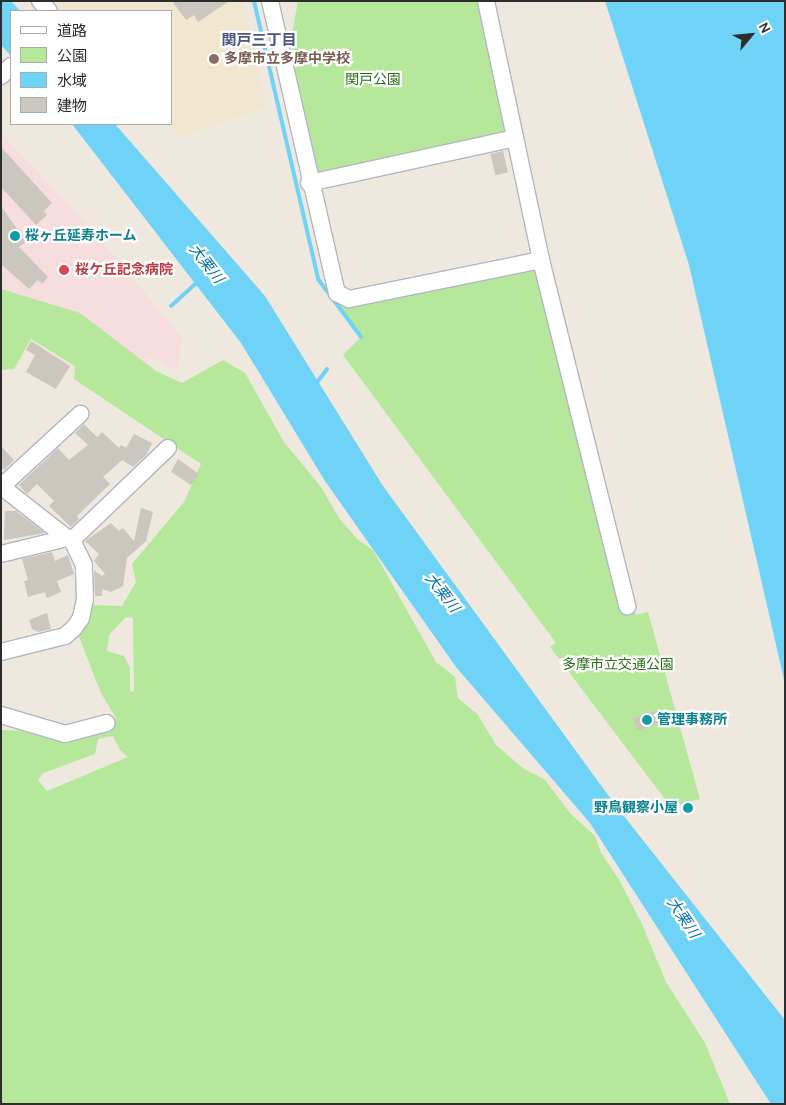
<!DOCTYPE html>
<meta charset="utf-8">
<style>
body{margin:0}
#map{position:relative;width:786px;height:1105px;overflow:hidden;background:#efe8df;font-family:Karla,"Noto Sans JP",sans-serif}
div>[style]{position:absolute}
.education>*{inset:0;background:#f1e6cf}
.medical>*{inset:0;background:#f6ddde}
.green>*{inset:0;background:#b5e89a}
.water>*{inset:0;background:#6ed3f6}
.stream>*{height:4px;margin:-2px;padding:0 2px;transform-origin:2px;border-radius:2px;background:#6ed3f6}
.building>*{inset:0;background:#cbc6be;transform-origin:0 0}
.roads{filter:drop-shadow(1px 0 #b3b6c1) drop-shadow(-1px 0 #b3b6c1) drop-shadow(0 1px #b3b6c1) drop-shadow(0 -1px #b3b6c1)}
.minor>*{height:16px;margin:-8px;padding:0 8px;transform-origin:8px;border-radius:8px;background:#fff}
.dots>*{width:14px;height:14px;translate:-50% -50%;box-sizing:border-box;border:2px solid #fff;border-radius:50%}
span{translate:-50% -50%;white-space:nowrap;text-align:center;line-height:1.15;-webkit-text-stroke:4.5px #fff;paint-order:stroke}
.education-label{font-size:14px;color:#785e54;font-weight:700}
.left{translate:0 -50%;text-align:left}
.park-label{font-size:14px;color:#2a7117}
.culture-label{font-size:14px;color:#0d838f;font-weight:700}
.right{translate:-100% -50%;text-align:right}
.health-label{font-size:14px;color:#be3a42;font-weight:700}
.neighbourhood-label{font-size:15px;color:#4a5582;font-weight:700}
.water-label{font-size:15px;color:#0672a9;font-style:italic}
.frame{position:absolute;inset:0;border:2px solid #2d2d2d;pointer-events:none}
.legend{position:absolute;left:10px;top:10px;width:162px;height:115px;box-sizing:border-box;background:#fff;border:1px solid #ababab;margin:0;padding:6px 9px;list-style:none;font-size:15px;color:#2d2d2d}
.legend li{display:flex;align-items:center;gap:10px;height:25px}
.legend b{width:25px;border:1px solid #ababab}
.north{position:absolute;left:726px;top:10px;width:50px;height:50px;-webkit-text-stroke:4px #fff;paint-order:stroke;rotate:62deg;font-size:14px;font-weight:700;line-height:20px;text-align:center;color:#2d2d2d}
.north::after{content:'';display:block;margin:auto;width:18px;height:22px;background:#2d2d2d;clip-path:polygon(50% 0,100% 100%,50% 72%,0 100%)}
</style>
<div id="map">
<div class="education">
<div style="clip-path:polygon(54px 1px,244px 1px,266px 107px,182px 137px,170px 124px,171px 11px,63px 11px)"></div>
</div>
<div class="medical">
<div style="clip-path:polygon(1px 133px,96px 234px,182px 338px,178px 371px,149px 357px,137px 375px,1px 307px)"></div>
</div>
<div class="green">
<div style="clip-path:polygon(298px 1px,478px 1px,505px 134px,319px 174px,313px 169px,283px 42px,291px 39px)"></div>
<div style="clip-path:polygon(529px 268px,538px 270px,632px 605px,636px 615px,648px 612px,700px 799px,671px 807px,550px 647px,556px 643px,343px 355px,361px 337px,332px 298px)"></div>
<div style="clip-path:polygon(evenodd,1px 289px,80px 313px,156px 371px,182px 383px,223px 360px,245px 373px,284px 442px,321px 487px,339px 518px,358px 540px,373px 550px,436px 662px,455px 677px,458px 698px,478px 715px,496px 745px,524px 769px,544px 779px,571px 814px,595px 836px,601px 853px,618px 878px,641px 922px,666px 982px,705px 1043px,730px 1104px,1px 1104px,1px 730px,39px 731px,109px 725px,116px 718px,101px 693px,79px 637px,89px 619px,91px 605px,122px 606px,136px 582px,132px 564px,184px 502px,201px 464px,74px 379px,75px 366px,31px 339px,14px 369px,1px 370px,1px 289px,126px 617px,133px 618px,134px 692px,130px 691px,130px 667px,124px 656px,107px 651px,109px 635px,126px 617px,1px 289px,113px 736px,120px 750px,128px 757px,47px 791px,38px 780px,43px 773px,95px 754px,98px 739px,113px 736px)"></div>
</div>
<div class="water">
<div style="clip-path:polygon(1px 1px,11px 1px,20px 11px,11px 11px,11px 56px,1px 45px)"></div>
<div style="clip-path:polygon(605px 1px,785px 1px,785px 684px,689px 265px)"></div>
<div style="clip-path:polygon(72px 124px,115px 124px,265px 296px,383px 486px,616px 806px,785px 1020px,785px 1104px,771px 1104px,590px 823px,456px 667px,325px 481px,241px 343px)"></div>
</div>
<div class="stream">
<div style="left:254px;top:1px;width:285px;rotate:77deg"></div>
<div style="left:318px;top:279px;width:72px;rotate:53.4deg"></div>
<div style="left:171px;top:306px;width:38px;rotate:-42deg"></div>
<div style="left:315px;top:385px;width:20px;rotate:-53deg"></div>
</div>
<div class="building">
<div style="clip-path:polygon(172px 1px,229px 1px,198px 22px,194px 15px,186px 20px)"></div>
<div style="clip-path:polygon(1px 147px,52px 203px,44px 211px,47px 215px,36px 225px,1px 187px)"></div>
<div style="left:503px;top:151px;width:22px;height:13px;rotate:77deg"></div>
<div style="clip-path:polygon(1px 206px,26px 242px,19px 247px,48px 277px,42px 284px,38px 280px,29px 289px,1px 264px)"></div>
<div style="clip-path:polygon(31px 341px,70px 366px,56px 389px,26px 372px,35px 355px,26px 350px)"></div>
<div style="clip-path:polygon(84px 424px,97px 437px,102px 432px,119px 448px,121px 445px,126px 448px,134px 434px,152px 443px,147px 454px,133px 467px,122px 460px,103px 477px,110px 484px,77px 516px,79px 519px,71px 527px,49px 506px,54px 501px,37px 484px,27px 494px,19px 485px,58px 448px,69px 460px,88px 445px,75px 433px)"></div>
<div style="clip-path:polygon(1px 446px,14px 460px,4px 470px,1px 467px)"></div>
<div style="clip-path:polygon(178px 459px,199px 474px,191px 485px,171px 472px)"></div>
<div style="clip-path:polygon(141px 508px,153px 512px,146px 541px,127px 558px,123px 586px,111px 592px,102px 589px,102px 596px,95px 596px,94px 570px,102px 576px,105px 574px,94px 561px,99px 554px,85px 541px,111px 523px,119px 531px,123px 528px,134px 541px)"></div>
<div style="clip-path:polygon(5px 511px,16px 511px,45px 533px,4px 540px)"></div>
<div style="clip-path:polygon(52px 552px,55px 561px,68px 555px,74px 574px,57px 581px,61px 592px,47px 598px,45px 592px,28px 597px,24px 581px,28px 580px,22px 559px)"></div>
<div style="clip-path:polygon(47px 613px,51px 629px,38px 632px,32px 629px,29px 620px)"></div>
<div style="left:658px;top:710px;width:13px;height:26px;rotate:72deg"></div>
</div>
<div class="roads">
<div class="minor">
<div style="left:40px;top:1px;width:13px;rotate:48deg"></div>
<div style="left:270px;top:1px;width:300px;rotate:77.1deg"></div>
<div style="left:337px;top:293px;width:13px;rotate:27deg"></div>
<div style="left:349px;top:299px;width:196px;rotate:-11.5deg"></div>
<div style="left:486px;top:1px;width:265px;rotate:78deg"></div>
<div style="left:541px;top:260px;width:357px;rotate:76deg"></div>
<div style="left:1px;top:76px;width:14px;rotate:-45deg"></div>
<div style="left:309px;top:183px;width:211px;rotate:-12.3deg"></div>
<div style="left:1px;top:487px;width:108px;rotate:-42.7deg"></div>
<div style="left:2px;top:487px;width:83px;rotate:38.1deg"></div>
<div style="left:72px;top:540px;width:133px;rotate:-43.8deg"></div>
<div style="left:1px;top:554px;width:68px;rotate:-13.6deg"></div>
<div style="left:67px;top:538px;width:5px;rotate:22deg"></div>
<div style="left:1px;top:652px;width:66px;rotate:-14deg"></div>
<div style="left:65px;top:636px;width:12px;rotate:-42deg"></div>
<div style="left:74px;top:628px;width:12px;rotate:-55deg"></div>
<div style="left:81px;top:618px;width:19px;rotate:-78deg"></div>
<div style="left:85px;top:599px;width:34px;rotate:-92deg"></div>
<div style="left:84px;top:565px;width:28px;rotate:-116deg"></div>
<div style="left:1px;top:715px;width:67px;rotate:16.5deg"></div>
<div style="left:65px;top:734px;width:43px;rotate:-14.7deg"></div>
</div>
</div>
<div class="dots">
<div style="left:214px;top:59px;background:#8d6e63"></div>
<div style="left:15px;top:236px;background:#0f9aa8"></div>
<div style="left:64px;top:270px;background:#e0444e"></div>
<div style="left:647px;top:720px;background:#0f9aa8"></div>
<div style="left:688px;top:808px;background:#0f9aa8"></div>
</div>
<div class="education-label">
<span class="left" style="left:224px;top:59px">多摩市立多摩中学校</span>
</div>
<div class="park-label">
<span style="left:373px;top:80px">関戸公園</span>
<span style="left:618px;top:665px">多摩市立交通公園</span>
</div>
<div class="culture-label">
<span class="left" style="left:25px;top:236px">桜ヶ丘延寿ホーム</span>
<span class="left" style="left:657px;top:720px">管理事務所</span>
<span class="right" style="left:678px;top:808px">野鳥観察小屋</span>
</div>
<div class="health-label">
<span class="left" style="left:75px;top:270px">桜ケ丘記念病院</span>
</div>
<div class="neighbourhood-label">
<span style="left:259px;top:41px">関戸三丁目</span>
</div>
<div class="water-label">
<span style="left:206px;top:264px;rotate:52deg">大栗川</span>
<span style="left:442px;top:593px;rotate:52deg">大栗川</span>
<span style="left:683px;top:918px;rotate:56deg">大栗川</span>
</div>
<div class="frame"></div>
<ul class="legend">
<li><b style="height:6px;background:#fff"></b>道路</li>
<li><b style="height:14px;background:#b5e89a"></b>公園</li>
<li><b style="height:14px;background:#6ed3f6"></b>水域</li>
<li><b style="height:14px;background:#cbc6be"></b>建物</li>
</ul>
<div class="north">N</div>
</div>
